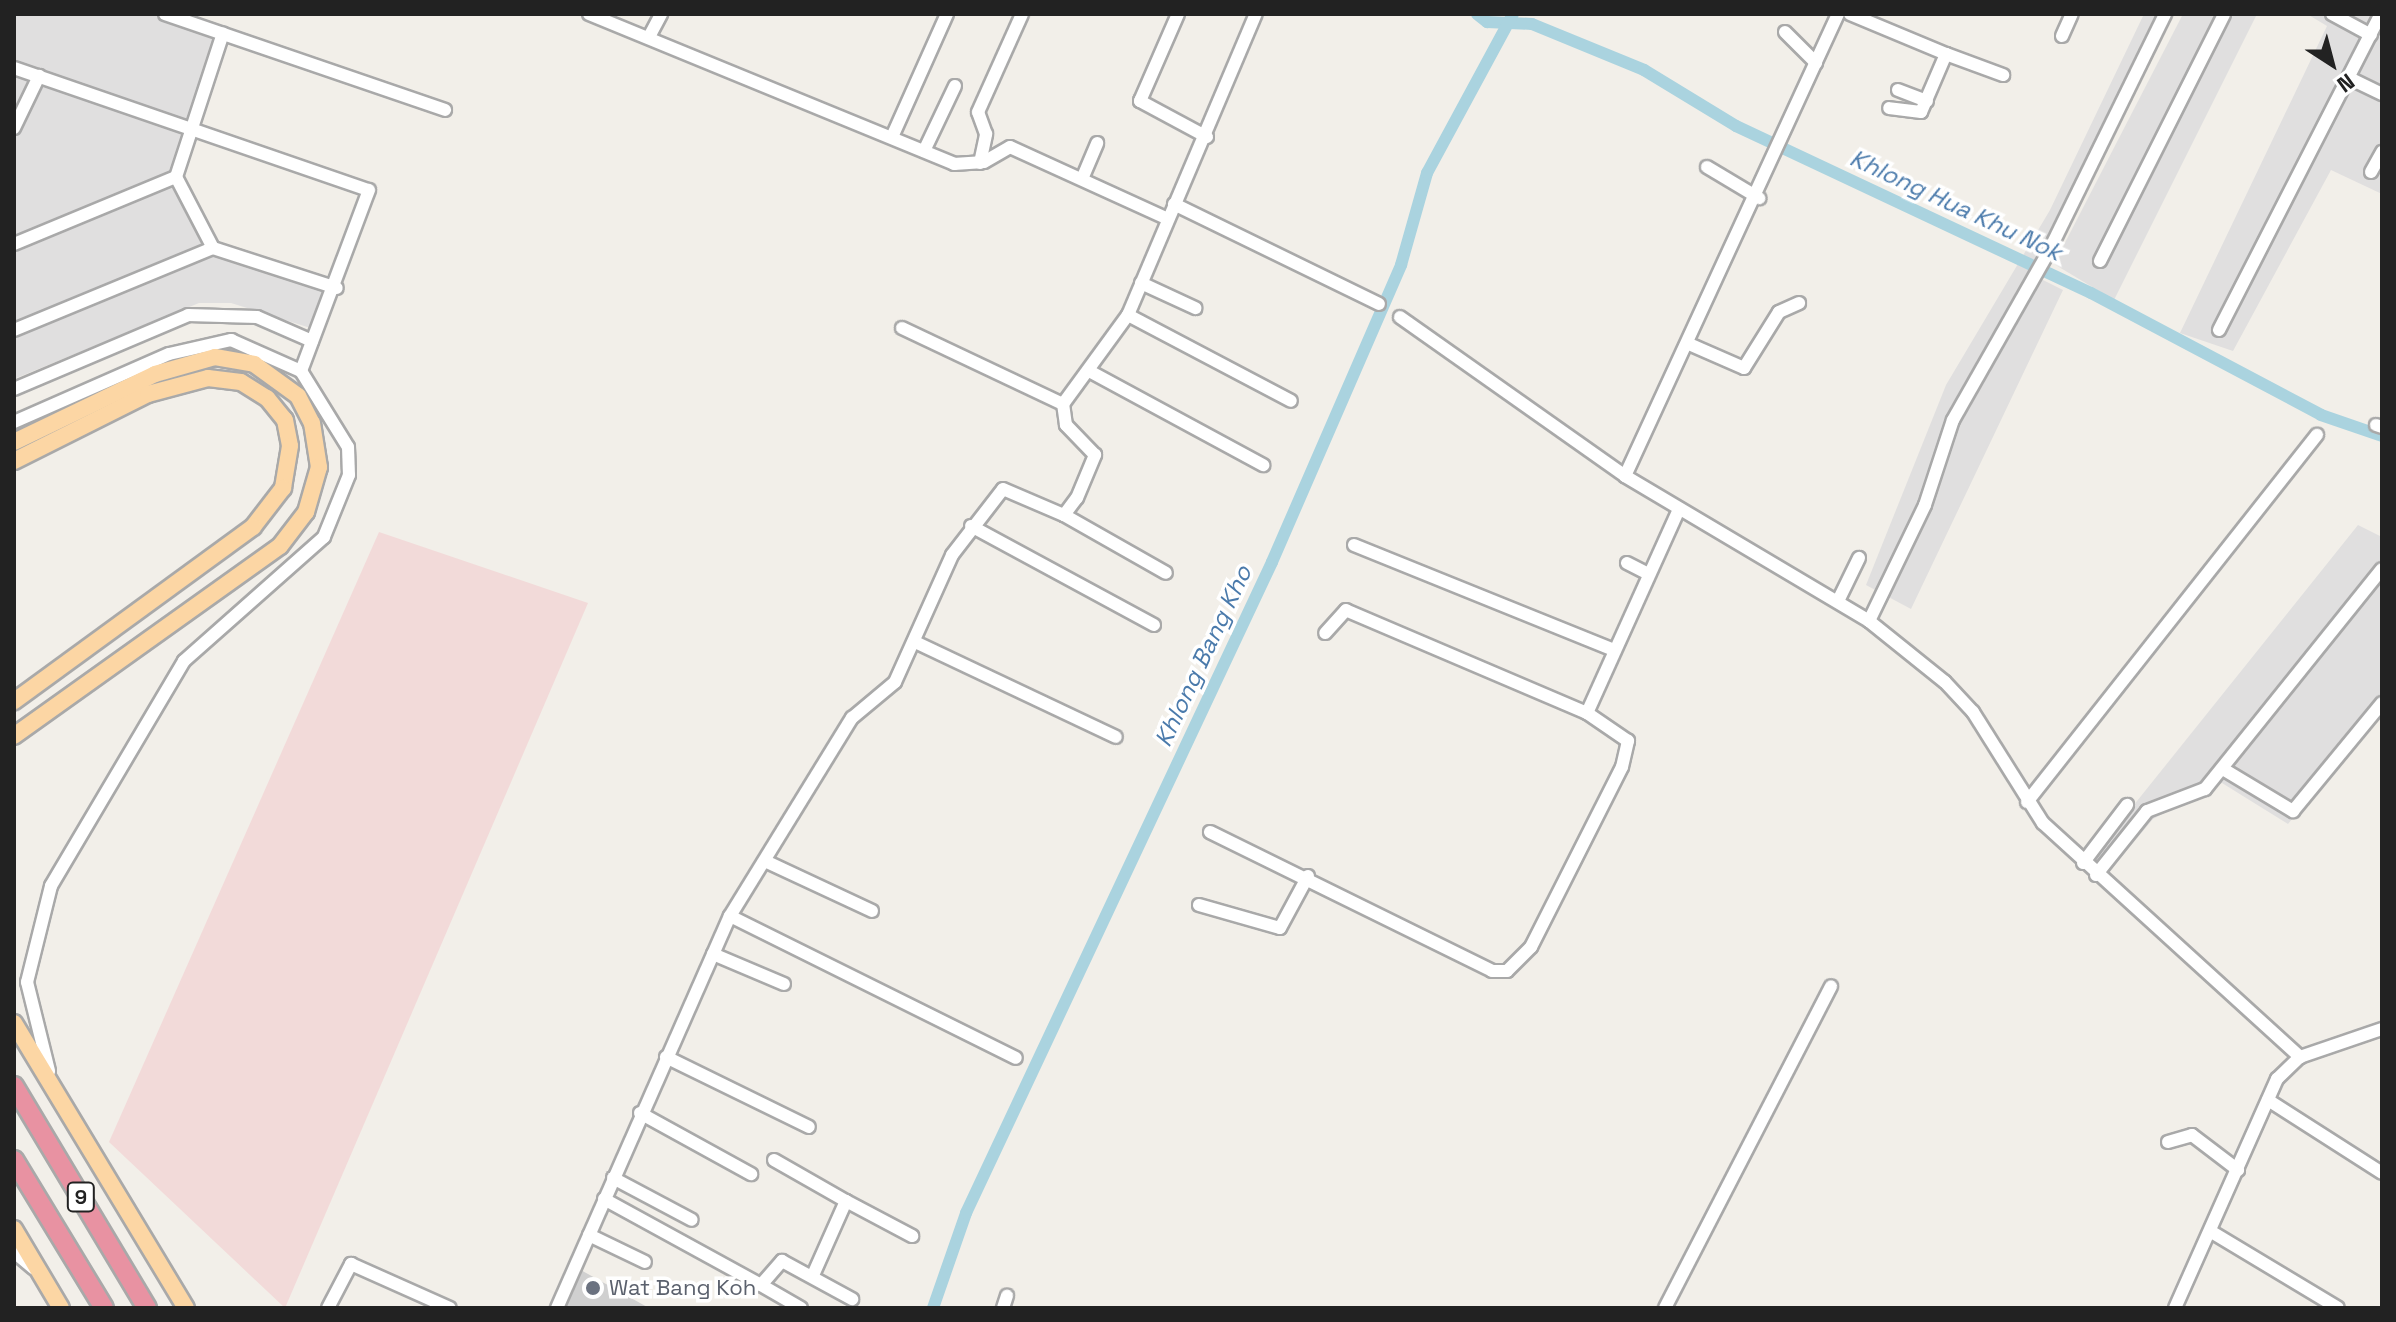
<!DOCTYPE html>
<style>
body{margin:0}
#map{position:relative;width:2396px;height:1322px;overflow:hidden;background:#f2efe9;font-family:"Space Grotesk",sans-serif}
div>[style]{position:absolute}
.residential>*{inset:0;background:#e0dfdf}
.commercial>*{inset:0;background:#f2dad9}
.religious>*{inset:0;background:#d0d0d0}
.canal>*{height:12px;margin:-6px;padding:0 6px;transform-origin:6px;border-radius:6px;background:#aad3df}
.roads{filter:drop-shadow(2px 0 #a9a9a9) drop-shadow(-2px 0 #a9a9a9) drop-shadow(0 2px #a9a9a9) drop-shadow(0 -2px #a9a9a9)}
.minor>*{height:12px;margin:-6px;padding:0 6px;transform-origin:6px;border-radius:6px;background:#fff}
.major>*{height:16px;margin:-8px;padding:0 8px;transform-origin:8px;border-radius:8px;background:#fcd6a4}
.highway>*{height:18px;margin:-9px;padding:0 9px;transform-origin:9px;border-radius:9px;background:#e892a2}
.dots>*{width:22px;height:22px;translate:-50% -50%;box-sizing:border-box;border:4px solid #fff;border-radius:50%}
span{translate:-50% -50%;white-space:nowrap;text-align:center;line-height:1.15;-webkit-text-stroke:7px #fff;paint-order:stroke}
.shield-label span{padding:2px 6px;background:#fff;border:2px solid;border-radius:6px;-webkit-text-stroke-width:0}
.shield-label{font-size:20px;color:#222;font-weight:700}
.worship-label{font-size:22px;color:#5b616d}
.left{translate:0 -50%;text-align:left}
.water-label{font-size:24px;color:#4a7aab;font-style:italic}
.frame{position:absolute;inset:0;border:16px solid #222;pointer-events:none}
.north{position:absolute;left:2292px;top:24px;width:80px;height:80px;-webkit-text-stroke:6px #fff;paint-order:stroke;rotate:144deg;font-size:22px;font-weight:700;line-height:32px;text-align:center;color:#222}
.north::after{content:'';display:block;margin:auto;width:28px;height:36px;background:#222;clip-path:polygon(50% 0,100% 100%,50% 72%,0 100%)}
</style>
<div id="map">
<div class="residential">
<div style="clip-path:polygon(14px 14px,183px 14px,227px 29px,181px 179px,215px 242px,342px 286px,320px 331px,231px 303px,199px 303px,14px 379px)"></div>
<div style="clip-path:polygon(2144px 14px,2174px 14px,2041px 279px,2063px 290px,1911px 609px,1866px 585px,1946px 385px,2050px 210px)"></div>
<div style="clip-path:polygon(2183px 14px,2257px 14px,2114px 300px,2054px 264px)"></div>
<div style="clip-path:polygon(2307px 14px,2382px 14px,2382px 194px,2331px 170px,2233px 351px,2180px 333px,2327px 26px)"></div>
<div style="clip-path:polygon(2358px 525px,2382px 537px,2382px 709px,2288px 824px,2222px 783px,2153px 819px,2108px 873px,2089px 861px)"></div>
</div>
<div class="commercial">
<div style="clip-path:polygon(379px 532px,588px 603px,285px 1308px,109px 1142px)"></div>
</div>
<div class="religious">
<div style="clip-path:polygon(579px 1269px,649px 1308px,563px 1308px)"></div>
</div>
<div class="canal">
<div style="left:1477px;top:14px;width:13px;rotate:39deg"></div>
<div style="left:1487px;top:22px;width:45px;rotate:2.5deg"></div>
<div style="left:1532px;top:24px;width:121px;rotate:22.3deg"></div>
<div style="left:1644px;top:70px;width:108px;rotate:31.3deg"></div>
<div style="left:1736px;top:126px;width:392px;rotate:25.2deg"></div>
<div style="left:2091px;top:293px;width:260px;rotate:27.9deg"></div>
<div style="left:2321px;top:415px;width:65px;rotate:19deg"></div>
<div style="left:933px;top:1308px;width:101px;rotate:-70.8deg"></div>
<div style="left:966px;top:1213px;width:719px;rotate:-64.82deg"></div>
<div style="left:1272px;top:562px;width:324px;rotate:-66.5deg"></div>
<div style="left:1401px;top:265px;width:96px;rotate:-74.2deg"></div>
<div style="left:1427px;top:173px;width:181px;rotate:-61.6deg"></div>
</div>
<div class="roads">
<div class="minor">
<div style="left:165px;top:14px;width:296px;rotate:18.9deg"></div>
<div style="left:589px;top:14px;width:395px;rotate:22.3deg"></div>
<div style="left:954px;top:164px;width:30px;rotate:-4deg"></div>
<div style="left:984px;top:162px;width:30px;rotate:-30deg"></div>
<div style="left:1010px;top:147px;width:171px;rotate:24.5deg"></div>
<div style="left:1178px;top:14px;width:95px;rotate:113.6deg"></div>
<div style="left:1140px;top:101px;width:76px;rotate:28.2deg"></div>
<div style="left:1850px;top:14px;width:104px;rotate:22.6deg"></div>
<div style="left:1946px;top:54px;width:63px;rotate:113.3deg"></div>
<div style="left:1921px;top:112px;width:32px;rotate:-173deg"></div>
<div style="left:2332px;top:14px;width:44px;rotate:28.3deg"></div>
<div style="left:1785px;top:32px;width:44px;rotate:45deg"></div>
<div style="left:2062px;top:36px;width:24px;rotate:-66deg"></div>
<div style="left:649px;top:37px;width:26px;rotate:-62deg"></div>
<div style="left:1946px;top:54px;width:61px;rotate:20.2deg"></div>
<div style="left:14px;top:68px;width:375px;rotate:19deg"></div>
<div style="left:369px;top:190px;width:193px;rotate:110.6deg"></div>
<div style="left:2349px;top:78px;width:37px;rotate:26deg"></div>
<div style="left:1898px;top:90px;width:31px;rotate:21deg"></div>
<div style="left:14px;top:128px;width:58px;rotate:-64.3deg"></div>
<div style="left:892px;top:137px;width:135px;rotate:-65.9deg"></div>
<div style="left:924px;top:151px;width:72px;rotate:-64.5deg"></div>
<div style="left:980px;top:163px;width:30px;rotate:-78deg"></div>
<div style="left:986px;top:134px;width:23px;rotate:-110deg"></div>
<div style="left:978px;top:112px;width:107px;rotate:-65.8deg"></div>
<div style="left:1707px;top:167px;width:61px;rotate:30.8deg"></div>
<div style="left:2371px;top:172px;width:23px;rotate:-61deg"></div>
<div style="left:1082px;top:179px;width:39px;rotate:-67deg"></div>
<div style="left:1174px;top:204px;width:228px;rotate:26deg"></div>
<div style="left:14px;top:244px;width:175px;rotate:-22.5deg"></div>
<div style="left:213px;top:248px;width:80px;rotate:-117.5deg"></div>
<div style="left:176px;top:177px;width:151px;rotate:-71.9deg"></div>
<div style="left:2100px;top:261px;width:276px;rotate:-63.3deg"></div>
<div style="left:1141px;top:283px;width:60px;rotate:24.8deg"></div>
<div style="left:1128px;top:315px;width:184px;rotate:27.8deg"></div>
<div style="left:1400px;top:317px;width:276px;rotate:35.2deg"></div>
<div style="left:1625px;top:476px;width:284px;rotate:30.7deg"></div>
<div style="left:1869px;top:621px;width:97px;rotate:38.8deg"></div>
<div style="left:1945px;top:682px;width:41px;rotate:47deg"></div>
<div style="left:1973px;top:712px;width:131px;rotate:57.8deg"></div>
<div style="left:2043px;top:823px;width:348px;rotate:42.3deg"></div>
<div style="left:902px;top:328px;width:178px;rotate:25.3deg"></div>
<div style="left:14px;top:330px;width:215px;rotate:-22.4deg"></div>
<div style="left:213px;top:248px;width:130px;rotate:17.9deg"></div>
<div style="left:2219px;top:330px;width:355px;rotate:-62.9deg"></div>
<div style="left:1689px;top:344px;width:60px;rotate:23.6deg"></div>
<div style="left:1744px;top:368px;width:66px;rotate:-58deg"></div>
<div style="left:1779px;top:312px;width:22px;rotate:-24deg"></div>
<div style="left:1091px;top:372px;width:196px;rotate:28.4deg"></div>
<div style="left:14px;top:389px;width:189px;rotate:-23deg"></div>
<div style="left:188px;top:315px;width:69px;rotate:1.7deg"></div>
<div style="left:257px;top:317px;width:60px;rotate:23.6deg"></div>
<div style="left:14px;top:422px;width:169px;rotate:-23.7deg"></div>
<div style="left:169px;top:354px;width:64px;rotate:-12.7deg"></div>
<div style="left:231px;top:340px;width:77px;rotate:23.9deg"></div>
<div style="left:301px;top:371px;width:89px;rotate:58.3deg"></div>
<div style="left:348px;top:447px;width:28px;rotate:88deg"></div>
<div style="left:349px;top:475px;width:67px;rotate:112deg"></div>
<div style="left:324px;top:537px;width:187px;rotate:138.5deg"></div>
<div style="left:184px;top:661px;width:261px;rotate:120.6deg"></div>
<div style="left:51px;top:886px;width:99px;rotate:104deg"></div>
<div style="left:27px;top:982px;width:92px;rotate:76.1deg"></div>
<div style="left:2376px;top:425px;width:6px;rotate:18deg"></div>
<div style="left:1625px;top:476px;width:509px;rotate:-65.25deg"></div>
<div style="left:1064px;top:515px;width:117px;rotate:29.6deg"></div>
<div style="left:971px;top:526px;width:208px;rotate:28.4deg"></div>
<div style="left:1354px;top:545px;width:278px;rotate:22deg"></div>
<div style="left:1627px;top:563px;width:22px;rotate:27deg"></div>
<div style="left:1838px;top:601px;width:48px;rotate:-64deg"></div>
<div style="left:1869px;top:621px;width:129px;rotate:-64.2deg"></div>
<div style="left:1925px;top:505px;width:89px;rotate:-71.8deg"></div>
<div style="left:1953px;top:420px;width:197px;rotate:-60.4deg"></div>
<div style="left:2050px;top:249px;width:262px;rotate:-63.9deg"></div>
<div style="left:915px;top:642px;width:222px;rotate:25.3deg"></div>
<div style="left:1587px;top:713px;width:224px;rotate:-65.7deg"></div>
<div style="left:2223px;top:769px;width:82px;rotate:31deg"></div>
<div style="left:2293px;top:811px;width:140px;rotate:-50.5deg"></div>
<div style="left:2027px;top:802px;width:468px;rotate:-51.7deg"></div>
<div style="left:1210px;top:832px;width:314px;rotate:26.2deg"></div>
<div style="left:1492px;top:971px;width:15px"></div>
<div style="left:1507px;top:971px;width:34px;rotate:-45deg"></div>
<div style="left:1531px;top:947px;width:202px;rotate:-63.2deg"></div>
<div style="left:1622px;top:767px;width:27px;rotate:-77deg"></div>
<div style="left:1628px;top:741px;width:50px;rotate:-145.7deg"></div>
<div style="left:1587px;top:713px;width:262px;rotate:-156.9deg"></div>
<div style="left:1346px;top:610px;width:31px;rotate:132deg"></div>
<div style="left:765px;top:861px;width:118px;rotate:25deg"></div>
<div style="left:2083px;top:863px;width:73px;rotate:-52.8deg"></div>
<div style="left:2096px;top:875px;width:82px;rotate:-51.4deg"></div>
<div style="left:2147px;top:811px;width:62px;rotate:-20.8deg"></div>
<div style="left:2205px;top:789px;width:282px;rotate:-51.2deg"></div>
<div style="left:1199px;top:905px;width:84px;rotate:15.9deg"></div>
<div style="left:1280px;top:928px;width:59px;rotate:-61.7deg"></div>
<div style="left:730px;top:916px;width:319px;rotate:26.4deg"></div>
<div style="left:713px;top:954px;width:77px;rotate:22.9deg"></div>
<div style="left:666px;top:1057px;width:159px;rotate:26.1deg"></div>
<div style="left:2268px;top:1100px;width:135px;rotate:32.6deg"></div>
<div style="left:640px;top:1113px;width:127px;rotate:28.8deg"></div>
<div style="left:2168px;top:1142px;width:25px;rotate:-16deg"></div>
<div style="left:2192px;top:1135px;width:58px;rotate:37.3deg"></div>
<div style="left:774px;top:1160px;width:83px;rotate:29.7deg"></div>
<div style="left:846px;top:1201px;width:81px;rotate:114deg"></div>
<div style="left:613px;top:1178px;width:89px;rotate:28deg"></div>
<div style="left:604px;top:1199px;width:179px;rotate:28.7deg"></div>
<div style="left:761px;top:1285px;width:32px;rotate:-49deg"></div>
<div style="left:782px;top:1261px;width:80px;rotate:28.5deg"></div>
<div style="left:846px;top:1201px;width:75px;rotate:27.9deg"></div>
<div style="left:2210px;top:1231px;width:149px;rotate:31deg"></div>
<div style="left:589px;top:1235px;width:62px;rotate:25.7deg"></div>
<div style="left:14px;top:1252px;width:26px;rotate:40deg"></div>
<div style="left:761px;top:1285px;width:46px;rotate:29.9deg"></div>
<div style="left:328px;top:1308px;width:50px;rotate:-62.4deg"></div>
<div style="left:351px;top:1264px;width:108px;rotate:24deg"></div>
<div style="left:557px;top:1308px;width:428px;rotate:-66.2deg"></div>
<div style="left:730px;top:916px;width:233px;rotate:-58.4deg"></div>
<div style="left:852px;top:718px;width:56px;rotate:-39.9deg"></div>
<div style="left:895px;top:682px;width:139px;rotate:-65.8deg"></div>
<div style="left:952px;top:555px;width:83px;rotate:-52.3deg"></div>
<div style="left:1003px;top:489px;width:66px;rotate:23.1deg"></div>
<div style="left:1064px;top:515px;width:21px;rotate:-53deg"></div>
<div style="left:1077px;top:498px;width:47px;rotate:-67.3deg"></div>
<div style="left:1095px;top:455px;width:42px;rotate:-134deg"></div>
<div style="left:1066px;top:425px;width:21px;rotate:-98deg"></div>
<div style="left:1063px;top:404px;width:110px;rotate:-53.9deg"></div>
<div style="left:1128px;top:315px;width:327px;rotate:-67deg"></div>
<div style="left:1003px;top:1308px;width:13px;rotate:-72deg"></div>
<div style="left:1665px;top:1308px;width:362px;rotate:-62.7deg"></div>
<div style="left:2175px;top:1308px;width:251px;rotate:-66deg"></div>
<div style="left:2277px;top:1079px;width:32px;rotate:-44deg"></div>
<div style="left:2300px;top:1057px;width:87px;rotate:-18.9deg"></div>
</div>
<div class="major">
<div style="left:14px;top:442px;width:157px;rotate:-25.7deg"></div>
<div style="left:155px;top:374px;width:62px;rotate:-15.8deg"></div>
<div style="left:215px;top:357px;width:40px;rotate:10deg"></div>
<div style="left:254px;top:364px;width:54px;rotate:36deg"></div>
<div style="left:298px;top:396px;width:30px;rotate:63deg"></div>
<div style="left:312px;top:423px;width:45px;rotate:81deg"></div>
<div style="left:319px;top:467px;width:47px;rotate:106.1deg"></div>
<div style="left:306px;top:512px;width:43px;rotate:127.4deg"></div>
<div style="left:280px;top:546px;width:327px;rotate:144.5deg"></div>
<div style="left:14px;top:461px;width:150px;rotate:-26.6deg"></div>
<div style="left:148px;top:394px;width:62px;rotate:-14.9deg"></div>
<div style="left:208px;top:378px;width:33px;rotate:7deg"></div>
<div style="left:241px;top:382px;width:31px;rotate:32deg"></div>
<div style="left:267px;top:398px;width:28px;rotate:51deg"></div>
<div style="left:285px;top:420px;width:26px;rotate:79deg"></div>
<div style="left:290px;top:446px;width:43px;rotate:99.5deg"></div>
<div style="left:283px;top:488px;width:49px;rotate:127.6deg"></div>
<div style="left:253px;top:527px;width:296px;rotate:143.9deg"></div>
<div style="left:14px;top:1023px;width:333px;rotate:58.9deg"></div>
<div style="left:14px;top:1229px;width:92px;rotate:59.3deg"></div>
</div>
<div class="highway">
<div style="left:14px;top:1086px;width:259px;rotate:59.1deg"></div>
<div style="left:14px;top:1160px;width:173px;rotate:58.7deg"></div>
</div>
</div>
<div class="dots">
<div style="left:593px;top:1288px;background:#6b7280"></div>
</div>
<div class="shield-label">
<span style="left:81px;top:1197px">9</span>
</div>
<div class="worship-label">
<span class="left" style="left:609px;top:1288px">Wat Bang Koh</span>
</div>
<div class="water-label">
<span style="left:1956px;top:205px;rotate:25deg">Khlong Hua Khu Nok</span>
<span style="left:1203px;top:656px;rotate:-65deg">Khlong Bang Kho</span>
</div>
<div class="frame"></div>
<div class="north">N</div>
</div>
